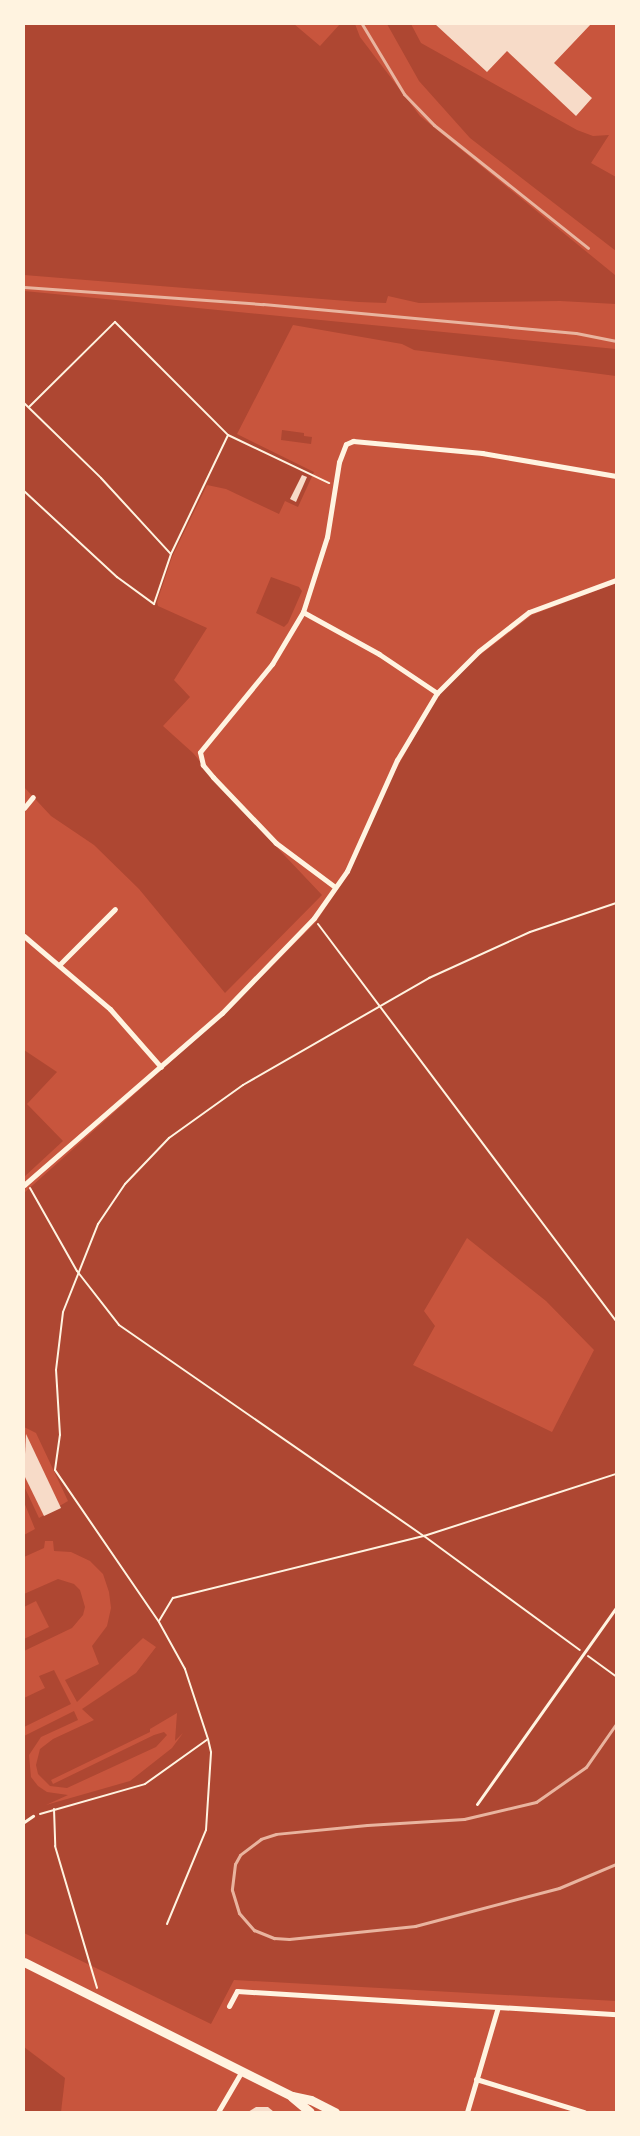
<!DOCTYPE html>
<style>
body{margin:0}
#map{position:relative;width:640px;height:2136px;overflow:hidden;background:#c8553d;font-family:"IBM Plex Serif",serif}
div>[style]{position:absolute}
.green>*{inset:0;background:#ae4732}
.building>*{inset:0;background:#f7dbc8}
.path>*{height:2px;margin:-1px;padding:0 1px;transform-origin:1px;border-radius:1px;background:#fff3e0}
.service>*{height:3px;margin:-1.5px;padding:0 1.5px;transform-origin:1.5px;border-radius:1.5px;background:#fff3e0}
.minor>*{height:5px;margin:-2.5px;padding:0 2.5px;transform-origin:2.5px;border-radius:2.5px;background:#fff3e0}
.primary>*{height:9px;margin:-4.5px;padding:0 4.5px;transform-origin:4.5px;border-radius:4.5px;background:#fff3e0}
.rail>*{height:3px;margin:-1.5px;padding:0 1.5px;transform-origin:1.5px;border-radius:1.5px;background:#e9b49f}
span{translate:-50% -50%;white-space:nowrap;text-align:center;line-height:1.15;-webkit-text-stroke:5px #fff3e0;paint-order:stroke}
.frame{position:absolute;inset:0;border:25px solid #fff3e0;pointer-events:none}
</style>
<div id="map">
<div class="green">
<div style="clip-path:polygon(24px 24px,294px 24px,320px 46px,340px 24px,355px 24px,360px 37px,420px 116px,615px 275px,616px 304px,560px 301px,419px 303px,388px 296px,386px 303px,359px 302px,24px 275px)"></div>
<div style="clip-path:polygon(387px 24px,411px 24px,421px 43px,577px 130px,593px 136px,609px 135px,591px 163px,616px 177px,616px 251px,470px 138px,419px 81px)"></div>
<div style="clip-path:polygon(24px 291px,616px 349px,616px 376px,414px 350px,402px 344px,293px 325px,237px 434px,314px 472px,298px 507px,285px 501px,279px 514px,226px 489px,207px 485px,172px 557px,157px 602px,158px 606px,207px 628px,174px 680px,190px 697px,163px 726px,193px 753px,233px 801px,322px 895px,225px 993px,139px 889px,94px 845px,51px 816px,24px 787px)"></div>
<div style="clip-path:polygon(282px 430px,304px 433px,304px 436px,312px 437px,311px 444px,281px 440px)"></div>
<div style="clip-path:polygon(271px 577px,299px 587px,302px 591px,288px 623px,284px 627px,256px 613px)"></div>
<div style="clip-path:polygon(evenodd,616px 583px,616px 2001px,234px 1980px,211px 2024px,24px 1933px,24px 1736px,74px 1711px,78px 1720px,41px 1737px,29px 1755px,31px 1777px,38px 1786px,47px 1792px,68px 1795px,46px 1805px,130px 1781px,172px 1748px,183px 1733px,175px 1741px,177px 1713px,150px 1729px,150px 1732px,51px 1780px,53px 1784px,154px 1735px,164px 1732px,167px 1735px,156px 1747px,67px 1788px,50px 1786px,38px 1774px,36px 1765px,40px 1749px,53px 1739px,94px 1720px,82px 1709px,136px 1673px,156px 1647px,143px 1638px,77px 1702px,65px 1680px,99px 1664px,92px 1646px,107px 1626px,111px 1608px,109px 1592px,103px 1574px,90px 1561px,71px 1552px,54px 1551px,53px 1541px,45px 1541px,44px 1548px,24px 1557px,24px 1535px,35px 1529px,24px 1502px,24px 1486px,39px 1518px,68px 1501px,36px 1433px,24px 1427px,24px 1193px,223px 1015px,316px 922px,348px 874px,383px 793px,437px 696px,480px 655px,532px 615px,616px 583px,467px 1238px,546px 1301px,594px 1350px,552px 1432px,413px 1365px,435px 1326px,424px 1311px,467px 1238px)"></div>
<div style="clip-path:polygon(24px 1050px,57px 1072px,27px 1104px,63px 1141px,24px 1177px)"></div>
<div style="clip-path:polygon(58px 1579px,74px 1584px,80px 1590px,85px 1607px,83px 1615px,72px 1628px,24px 1651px,24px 1639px,49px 1627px,36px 1601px,24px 1607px,24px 1594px)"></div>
<div style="clip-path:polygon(54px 1670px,71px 1704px,24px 1727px,24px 1698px,45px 1688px,39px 1676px)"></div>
<div style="clip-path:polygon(24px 2047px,65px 2078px,61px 2112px,24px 2112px)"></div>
</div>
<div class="building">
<div style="clip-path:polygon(435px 24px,591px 24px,554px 63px,592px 98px,576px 116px,507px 51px,487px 72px)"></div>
<div style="clip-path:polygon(302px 475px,307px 477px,296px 502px,290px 499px)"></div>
<div style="clip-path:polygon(26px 1434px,61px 1508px,44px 1516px,24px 1475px)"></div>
<div style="clip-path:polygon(256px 2107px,268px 2107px,274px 2112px,248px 2112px)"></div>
</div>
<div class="path">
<div style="left:24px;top:403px;width:107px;rotate:44.2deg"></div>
<div style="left:101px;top:478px;width:103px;rotate:47.4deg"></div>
<div style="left:29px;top:407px;width:121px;rotate:-44.7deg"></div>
<div style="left:115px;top:322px;width:160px;rotate:45deg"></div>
<div style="left:228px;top:435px;width:112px;rotate:25.4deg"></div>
<div style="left:24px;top:491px;width:127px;rotate:42.8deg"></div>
<div style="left:117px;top:577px;width:46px;rotate:36.1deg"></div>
<div style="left:154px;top:604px;width:53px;rotate:-71.2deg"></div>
<div style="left:171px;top:554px;width:132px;rotate:-64.4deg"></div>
<div style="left:318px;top:924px;width:496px;rotate:53.1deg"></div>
<div style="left:30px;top:1188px;width:95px;rotate:60.5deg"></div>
<div style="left:77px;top:1271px;width:68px;rotate:52.1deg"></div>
<div style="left:119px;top:1325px;width:371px;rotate:34.7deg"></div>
<div style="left:424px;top:1536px;width:193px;rotate:36.2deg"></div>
<div style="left:159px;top:1621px;width:27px;rotate:-59deg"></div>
<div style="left:173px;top:1598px;width:259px;rotate:-13.9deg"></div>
<div style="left:424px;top:1536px;width:202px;rotate:-17.9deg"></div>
<div style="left:588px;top:1656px;width:34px;rotate:36deg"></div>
<div style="left:54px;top:1809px;width:37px;rotate:88deg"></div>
<div style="left:55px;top:1846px;width:148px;rotate:73.5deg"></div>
<div style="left:40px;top:1814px;width:109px;rotate:-15.9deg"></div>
<div style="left:145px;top:1784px;width:77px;rotate:-35.5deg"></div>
<div style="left:167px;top:1924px;width:102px;rotate:-67.5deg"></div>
<div style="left:206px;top:1830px;width:78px;rotate:-86.3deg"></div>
<div style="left:211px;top:1752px;width:13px;rotate:-103deg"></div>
<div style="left:208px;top:1739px;width:74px;rotate:-108.2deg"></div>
<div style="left:185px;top:1669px;width:54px;rotate:-119deg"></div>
<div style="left:159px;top:1622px;width:184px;rotate:-124.4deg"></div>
<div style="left:55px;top:1470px;width:35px;rotate:-82deg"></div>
<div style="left:60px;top:1435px;width:65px;rotate:-93.5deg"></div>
<div style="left:56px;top:1370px;width:58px;rotate:-83.1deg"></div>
<div style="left:63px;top:1312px;width:95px;rotate:-68.3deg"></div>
<div style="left:98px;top:1224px;width:48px;rotate:-56deg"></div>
<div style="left:125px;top:1184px;width:64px;rotate:-46.3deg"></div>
<div style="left:169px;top:1138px;width:91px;rotate:-35.6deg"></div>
<div style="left:243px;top:1085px;width:215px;rotate:-29.9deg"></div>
<div style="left:429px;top:978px;width:111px;rotate:-24.5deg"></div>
<div style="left:530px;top:932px;width:91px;rotate:-18.6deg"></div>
</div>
<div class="service">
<div style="left:477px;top:1804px;width:240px;rotate:-54.7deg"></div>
<div style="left:24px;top:1822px;width:11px;rotate:-34deg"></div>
</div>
<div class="minor">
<div style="left:303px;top:612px;width:87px;rotate:28.9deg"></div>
<div style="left:379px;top:654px;width:70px;rotate:33.9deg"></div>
<div style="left:24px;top:808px;width:14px;rotate:-51deg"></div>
<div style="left:335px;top:887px;width:74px;rotate:-143.3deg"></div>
<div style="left:276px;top:843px;width:91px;rotate:-133.7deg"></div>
<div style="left:213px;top:777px;width:16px;rotate:-130deg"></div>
<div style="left:203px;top:765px;width:13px;rotate:-103deg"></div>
<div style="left:200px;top:752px;width:114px;rotate:-50.7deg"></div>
<div style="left:272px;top:664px;width:61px;rotate:-59.2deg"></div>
<div style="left:303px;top:612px;width:79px;rotate:-72.3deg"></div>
<div style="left:327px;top:537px;width:76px;rotate:-80.9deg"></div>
<div style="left:339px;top:462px;width:19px;rotate:-69deg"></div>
<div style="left:346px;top:444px;width:8px;rotate:-23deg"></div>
<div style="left:353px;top:441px;width:130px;rotate:5.3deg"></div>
<div style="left:482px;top:453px;width:136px;rotate:9.7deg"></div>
<div style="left:24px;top:936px;width:113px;rotate:40.3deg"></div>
<div style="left:110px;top:1009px;width:77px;rotate:48.7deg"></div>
<div style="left:59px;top:965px;width:79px;rotate:-45deg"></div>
<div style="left:24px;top:1185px;width:262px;rotate:-41deg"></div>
<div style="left:222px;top:1013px;width:132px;rotate:-45.9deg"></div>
<div style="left:314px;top:918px;width:57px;rotate:-54.9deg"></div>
<div style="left:347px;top:871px;width:122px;rotate:-65.8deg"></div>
<div style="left:397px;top:760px;width:78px;rotate:-59.2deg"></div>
<div style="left:437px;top:693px;width:59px;rotate:-45deg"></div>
<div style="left:479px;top:651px;width:63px;rotate:-38deg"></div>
<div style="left:529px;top:612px;width:93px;rotate:-20.2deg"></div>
<div style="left:229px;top:2006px;width:17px;rotate:-62deg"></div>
<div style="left:237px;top:1991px;width:380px;rotate:3.5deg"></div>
<div style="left:476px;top:2079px;width:113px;rotate:17deg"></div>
<div style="left:218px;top:2112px;width:48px;rotate:-59.7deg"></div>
<div style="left:467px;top:2112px;width:109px;rotate:-73.6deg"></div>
</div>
<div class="primary">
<div style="left:24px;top:1962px;width:300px;rotate:26.6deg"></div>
<div style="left:292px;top:2096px;width:19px;rotate:12deg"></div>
<div style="left:311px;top:2100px;width:27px;rotate:27deg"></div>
<div style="left:292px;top:2097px;width:23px;rotate:40deg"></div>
</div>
<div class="rail">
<div style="left:362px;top:24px;width:82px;rotate:59deg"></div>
<div style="left:404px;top:94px;width:43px;rotate:45.9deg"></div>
<div style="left:434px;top:125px;width:197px;rotate:38.6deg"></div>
<div style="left:24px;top:287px;width:240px;rotate:4.1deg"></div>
<div style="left:263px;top:304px;width:314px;rotate:5.3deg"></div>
<div style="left:576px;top:333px;width:41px;rotate:11.3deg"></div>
<div style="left:616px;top:1724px;width:52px;rotate:124.9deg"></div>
<div style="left:586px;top:1767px;width:61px;rotate:145deg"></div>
<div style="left:536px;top:1802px;width:74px;rotate:166.7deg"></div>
<div style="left:464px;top:1819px;width:97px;rotate:176.5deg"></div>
<div style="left:367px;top:1825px;width:91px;rotate:174.4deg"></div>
<div style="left:276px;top:1834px;width:16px;rotate:162deg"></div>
<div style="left:261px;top:1839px;width:26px;rotate:143deg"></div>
<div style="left:240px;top:1855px;width:10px;rotate:119deg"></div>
<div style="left:235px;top:1864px;width:26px;rotate:97deg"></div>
<div style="left:232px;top:1890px;width:24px;rotate:73deg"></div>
<div style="left:239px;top:1913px;width:23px;rotate:49deg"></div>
<div style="left:254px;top:1930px;width:22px;rotate:22deg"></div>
<div style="left:274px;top:1938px;width:15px;rotate:4deg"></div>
<div style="left:289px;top:1939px;width:127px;rotate:-5.9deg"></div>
<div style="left:415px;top:1926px;width:149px;rotate:-14.8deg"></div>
<div style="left:559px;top:1888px;width:62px;rotate:-22.8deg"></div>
</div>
<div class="frame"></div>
</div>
